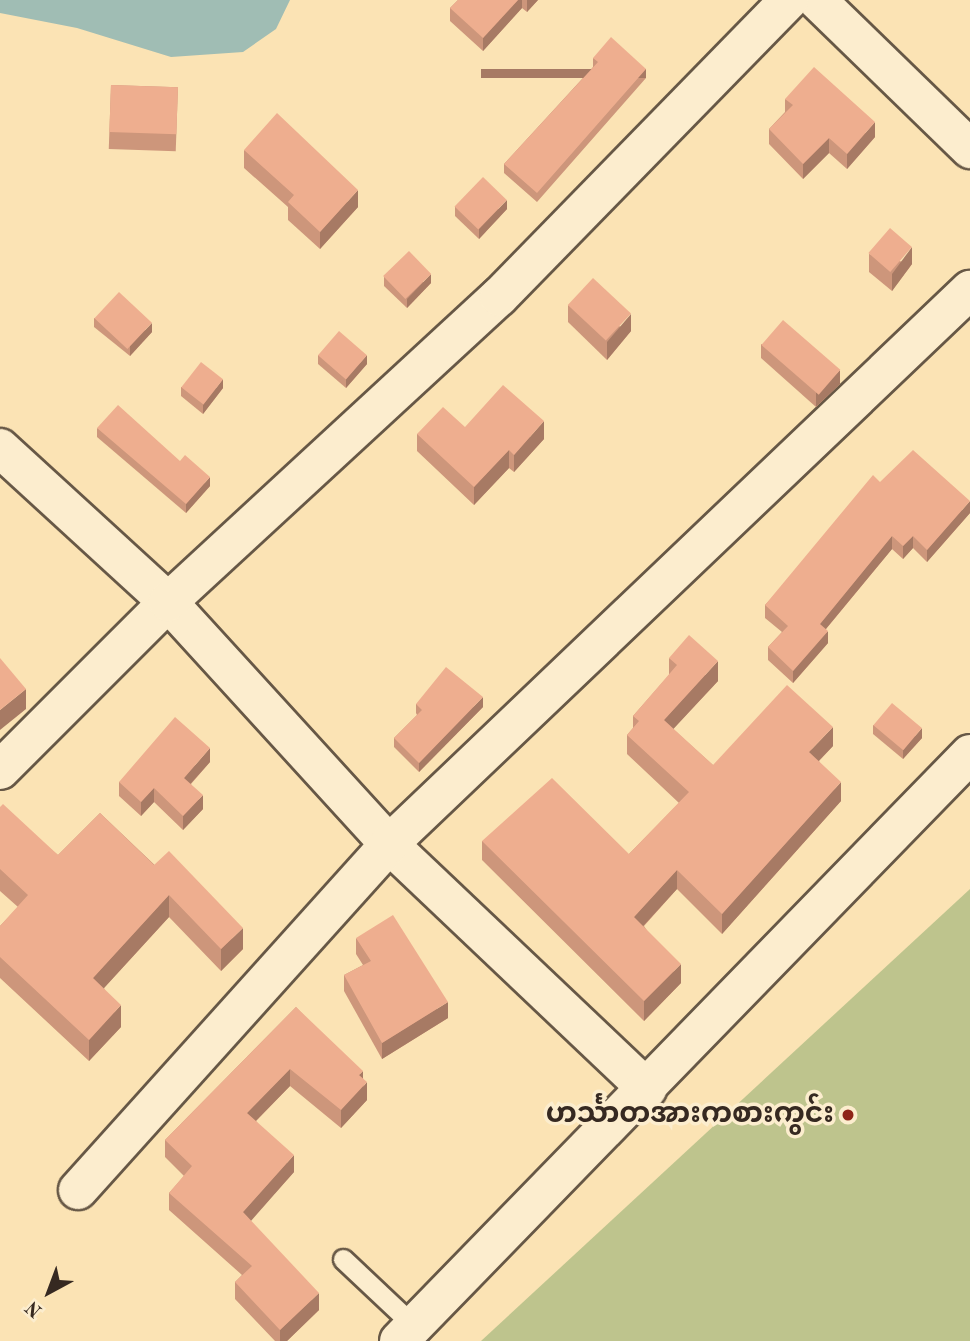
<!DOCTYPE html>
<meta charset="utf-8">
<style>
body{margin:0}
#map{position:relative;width:970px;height:1341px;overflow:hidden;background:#fbe3b4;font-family:"Old Standard TT","Noto Sans Myanmar",serif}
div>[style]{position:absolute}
.green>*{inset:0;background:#bec48d}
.water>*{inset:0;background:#a0bdb4}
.roads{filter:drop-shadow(2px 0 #675846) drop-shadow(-2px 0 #675846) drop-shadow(0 2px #675846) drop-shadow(0 -2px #675846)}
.lane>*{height:19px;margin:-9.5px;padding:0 9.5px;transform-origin:9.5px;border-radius:9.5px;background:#fcedce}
.street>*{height:38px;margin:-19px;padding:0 19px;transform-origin:19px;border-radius:19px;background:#fcedce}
.wall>*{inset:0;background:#cd967b;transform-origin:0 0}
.shaded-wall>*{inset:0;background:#a77a64;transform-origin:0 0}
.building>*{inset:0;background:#eeae8f;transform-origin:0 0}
.dots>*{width:19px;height:19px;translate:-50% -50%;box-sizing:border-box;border:4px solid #fcedce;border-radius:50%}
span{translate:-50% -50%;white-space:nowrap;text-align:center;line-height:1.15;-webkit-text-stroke:7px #fcedce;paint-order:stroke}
.poi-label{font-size:28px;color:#362921;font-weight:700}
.right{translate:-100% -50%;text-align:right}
.north{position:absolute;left:14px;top:1257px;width:70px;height:70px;-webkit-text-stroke:5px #fcedce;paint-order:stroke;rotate:221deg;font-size:19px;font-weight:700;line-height:28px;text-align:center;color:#362921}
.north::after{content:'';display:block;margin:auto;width:24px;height:32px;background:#362921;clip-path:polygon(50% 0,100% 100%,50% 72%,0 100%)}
</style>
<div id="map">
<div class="green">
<div style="clip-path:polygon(970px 889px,970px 1341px,481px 1341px)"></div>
</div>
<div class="water">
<div style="clip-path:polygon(0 0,290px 0,276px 29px,243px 52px,171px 57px,77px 28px,0 13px)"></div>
</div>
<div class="roads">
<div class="lane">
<div style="left:343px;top:1259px;width:96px;rotate:43.3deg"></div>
</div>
<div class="street">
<div style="left:817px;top:0;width:214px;rotate:44.2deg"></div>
<div style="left:0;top:448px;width:228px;rotate:42.5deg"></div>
<div style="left:168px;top:602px;width:328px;rotate:47.6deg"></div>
<div style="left:389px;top:844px;width:356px;rotate:43.5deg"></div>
<div style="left:0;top:770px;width:238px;rotate:-45deg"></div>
<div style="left:168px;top:602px;width:450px;rotate:-42.7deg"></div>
<div style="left:499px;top:297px;width:415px;rotate:-45.7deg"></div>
<div style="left:78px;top:1190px;width:465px;rotate:-48deg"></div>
<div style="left:389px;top:844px;width:803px;rotate:-43.64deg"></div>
<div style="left:399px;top:1341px;width:819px;rotate:-45.79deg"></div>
</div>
</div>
<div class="wall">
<div style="clip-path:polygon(458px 0,538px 0,527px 12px,522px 8px,483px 51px,450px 21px,450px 8px)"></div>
<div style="clip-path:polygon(593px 58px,646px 78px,537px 202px,504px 173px,504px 164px,593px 67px)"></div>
<div style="left:111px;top:85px;width:67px;height:64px;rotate:2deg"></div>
<div style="clip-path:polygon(785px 99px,875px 137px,847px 169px,829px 153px,803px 179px,769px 144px,769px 129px,785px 112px)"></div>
<div style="clip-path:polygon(244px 150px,358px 207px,320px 249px,288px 220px,288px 207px,244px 168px)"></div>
<div style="clip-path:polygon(455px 207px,507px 209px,479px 239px,455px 216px)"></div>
<div style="clip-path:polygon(869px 254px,912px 264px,892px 291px,869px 272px)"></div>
<div style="clip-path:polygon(384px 277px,431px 283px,407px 308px,384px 286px)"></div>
<div style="clip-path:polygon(568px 305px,631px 331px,607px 360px,568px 322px)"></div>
<div style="clip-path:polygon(94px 318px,152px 332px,130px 356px,94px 327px)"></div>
<div style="clip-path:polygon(761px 344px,840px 384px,816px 407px,761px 358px)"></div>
<div style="clip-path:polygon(318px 355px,367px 364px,346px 388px,318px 364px)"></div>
<div style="clip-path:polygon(181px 387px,223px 388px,203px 414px,181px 396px)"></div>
<div style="clip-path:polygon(465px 427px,544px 439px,514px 472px,509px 468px,474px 505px,417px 451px,417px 434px)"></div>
<div style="clip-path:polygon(97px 428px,210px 486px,186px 513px,97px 437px)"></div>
<div style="clip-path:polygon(880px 482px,970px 513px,927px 562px,913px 548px,903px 559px,892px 549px,826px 629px,828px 643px,793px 683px,768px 660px,768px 647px,782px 632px,765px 618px,765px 605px)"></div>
<div style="clip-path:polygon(669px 658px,718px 681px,673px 729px,713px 765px,833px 746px,819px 761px,841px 801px,722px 934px,677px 889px,644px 926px,681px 983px,644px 1021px,482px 860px,482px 841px,629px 854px,679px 803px,627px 754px,627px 735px,633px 728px,633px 716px,669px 675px)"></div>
<div style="clip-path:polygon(416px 704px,483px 707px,419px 772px,394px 747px,394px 738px,417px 715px,416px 713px)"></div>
<div style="clip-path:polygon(873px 725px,922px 738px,903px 759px,873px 734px)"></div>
<div style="clip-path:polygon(210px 762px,191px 784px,203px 809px,183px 830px,154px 802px,141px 816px,119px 796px,119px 782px)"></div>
<div style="clip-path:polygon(0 807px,58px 855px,100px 813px,243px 949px,221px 971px,169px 917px,104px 988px,121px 1027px,89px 1061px,0 978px,0 926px,18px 907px,0 891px)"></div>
<div style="clip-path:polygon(356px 938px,448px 1018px,382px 1059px,344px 991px,344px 975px,363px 965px,356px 954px)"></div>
<div style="clip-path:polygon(296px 1007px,363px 1078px,367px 1100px,341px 1128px,290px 1086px,256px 1121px,294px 1172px,250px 1221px,319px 1310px,287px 1341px,275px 1341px,235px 1299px,235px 1282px,242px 1275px,169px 1210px,169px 1193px,184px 1176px,165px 1157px,165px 1140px)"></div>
</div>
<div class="shaded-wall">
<div style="clip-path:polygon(518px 0,522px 0,522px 8px,483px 51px,483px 38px)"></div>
<div style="clip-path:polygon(527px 0,538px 0,527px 12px)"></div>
<div style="left:646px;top:69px;width:9px;height:165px;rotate:90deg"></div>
<div style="clip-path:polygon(875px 122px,875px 137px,847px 169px,847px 154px)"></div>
<div style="clip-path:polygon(829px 138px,829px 153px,803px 179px,803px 164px)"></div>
<div style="clip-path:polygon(358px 190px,358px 207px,320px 249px,320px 232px)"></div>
<div style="clip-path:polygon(507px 200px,507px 209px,479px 239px,479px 229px)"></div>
<div style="clip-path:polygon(912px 247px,912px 264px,892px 291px,892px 274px)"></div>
<div style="clip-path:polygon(431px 274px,431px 283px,407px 308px,407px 299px)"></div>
<div style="clip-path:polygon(631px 314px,631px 331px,607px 360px,607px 342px)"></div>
<div style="clip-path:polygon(152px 323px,152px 332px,130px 356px,130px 346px)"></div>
<div style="clip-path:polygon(367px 355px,367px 364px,346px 388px,346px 379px)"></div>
<div style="clip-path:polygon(840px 370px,840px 384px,816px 407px,816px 393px)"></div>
<div style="clip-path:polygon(223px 379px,223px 388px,203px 414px,203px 405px)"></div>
<div style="clip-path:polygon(544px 421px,544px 439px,514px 472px,514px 455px)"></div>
<div style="clip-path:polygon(509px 450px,509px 468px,474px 505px,474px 487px)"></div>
<div style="clip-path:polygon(210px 477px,210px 486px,186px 513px,186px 504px)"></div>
<div style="clip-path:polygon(970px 501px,970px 513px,927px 562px,927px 550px)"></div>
<div style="clip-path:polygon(892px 536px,892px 549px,820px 636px,820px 624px)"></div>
<div style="clip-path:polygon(913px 536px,913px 548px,903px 559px,903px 546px)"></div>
<div style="clip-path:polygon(828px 631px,828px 643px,793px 683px,793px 671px)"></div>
<div style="clip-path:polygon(718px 661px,718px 681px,664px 739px,664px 720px)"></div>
<div style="clip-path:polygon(26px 689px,26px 709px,0 730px,0 710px)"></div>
<div style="clip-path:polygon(483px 697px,483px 707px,419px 772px,419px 763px)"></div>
<div style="clip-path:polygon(833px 727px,833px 746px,809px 771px,809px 752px)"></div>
<div style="clip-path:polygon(922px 728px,922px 738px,903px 759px,903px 750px)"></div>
<div style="clip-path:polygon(210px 748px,210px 762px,184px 791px,184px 778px)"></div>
<div style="clip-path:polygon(841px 782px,841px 801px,722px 934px,722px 914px)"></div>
<div style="clip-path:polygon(154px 788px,154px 802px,141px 816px,141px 802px)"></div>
<div style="clip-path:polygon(203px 795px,203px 809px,183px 830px,183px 816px)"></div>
<div style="clip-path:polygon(677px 870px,677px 889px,634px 936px,634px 917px)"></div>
<div style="clip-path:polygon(169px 895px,169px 917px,93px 1000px,93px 978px)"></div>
<div style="clip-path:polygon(243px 928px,243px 949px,221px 971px,221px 949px)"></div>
<div style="clip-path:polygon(681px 964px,681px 983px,644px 1021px,644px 1001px)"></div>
<div style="clip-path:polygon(448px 1002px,448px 1018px,382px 1059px,382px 1043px)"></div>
<div style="clip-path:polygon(121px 1005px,121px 1027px,89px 1061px,89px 1040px)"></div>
<div style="clip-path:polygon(290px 1069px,290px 1086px,247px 1130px,247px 1113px)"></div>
<div style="clip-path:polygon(363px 1071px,363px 1087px,367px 1082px,367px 1100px,341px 1128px,341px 1110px,359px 1075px)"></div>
<div style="clip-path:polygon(294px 1155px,294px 1172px,243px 1230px,243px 1212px)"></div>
<div style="clip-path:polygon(319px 1293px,319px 1310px,287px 1341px,280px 1341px,280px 1330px)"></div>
</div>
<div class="building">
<div style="clip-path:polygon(458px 0,518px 0,483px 38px,450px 8px)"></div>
<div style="clip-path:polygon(611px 37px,646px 69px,537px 193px,504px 164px,598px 62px,593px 58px)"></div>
<div style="clip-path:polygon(814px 67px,875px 122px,847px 154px,829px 138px,803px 164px,769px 129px,793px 105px,785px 99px)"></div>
<div style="left:111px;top:85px;width:67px;height:47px;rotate:2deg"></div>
<div style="clip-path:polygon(277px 113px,358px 190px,320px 232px,288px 202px,294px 195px,244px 150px)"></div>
<div style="left:483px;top:177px;width:33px;height:41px;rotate:44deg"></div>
<div style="left:890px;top:228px;width:29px;height:33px;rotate:41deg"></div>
<div style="left:409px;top:251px;width:32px;height:36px;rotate:46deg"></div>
<div style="left:593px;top:278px;width:52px;height:37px;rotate:43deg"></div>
<div style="left:119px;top:292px;width:45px;height:36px;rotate:43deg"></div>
<div style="left:783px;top:320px;width:76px;height:33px;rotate:41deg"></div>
<div style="left:339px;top:331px;width:37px;height:32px;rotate:41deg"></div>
<div style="left:201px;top:362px;width:28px;height:32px;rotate:38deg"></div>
<div style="clip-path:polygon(503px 385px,544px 421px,514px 455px,509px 450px,474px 487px,417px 434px,443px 407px,465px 427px)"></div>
<div style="clip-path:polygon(118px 405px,180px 461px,185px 455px,210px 477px,186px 504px,97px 428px)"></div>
<div style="clip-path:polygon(913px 450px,970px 501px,927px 550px,913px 536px,903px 546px,892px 536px,820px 624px,828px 631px,793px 671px,768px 647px,788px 626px,765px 605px,873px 475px,880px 482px)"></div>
<div style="clip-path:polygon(689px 635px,718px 661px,664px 720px,713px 765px,787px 685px,833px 727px,809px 752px,841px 782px,722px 914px,677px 870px,634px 917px,681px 964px,644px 1001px,482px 841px,552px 778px,629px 854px,689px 792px,627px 735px,639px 721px,633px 716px,677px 665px,669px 658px)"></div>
<div style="clip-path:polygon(0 658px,26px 689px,0 710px)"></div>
<div style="clip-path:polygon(446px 667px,483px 697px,419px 763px,394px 738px,422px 710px,416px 704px)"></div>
<div style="left:892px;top:703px;width:39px;height:29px;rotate:40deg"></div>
<div style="clip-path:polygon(175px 717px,210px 748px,184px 778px,203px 795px,183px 816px,154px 788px,141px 802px,119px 782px)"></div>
<div style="clip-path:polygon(3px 804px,58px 855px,100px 813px,154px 865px,169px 851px,243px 928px,221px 949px,169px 895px,93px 978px,121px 1005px,89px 1040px,0 957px,0 926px,28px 895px,0 869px,0 807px)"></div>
<div style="clip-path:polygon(393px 915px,448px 1002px,382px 1043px,344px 975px,371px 961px,356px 938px)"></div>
<div style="clip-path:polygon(296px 1007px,363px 1071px,359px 1075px,367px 1082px,341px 1110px,290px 1069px,247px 1113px,294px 1155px,243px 1212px,319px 1293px,280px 1330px,235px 1282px,252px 1266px,169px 1193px,192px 1166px,165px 1140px)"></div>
</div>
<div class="dots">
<div style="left:848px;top:1115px;background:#8f2418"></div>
</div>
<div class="poi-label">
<span class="right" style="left:834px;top:1115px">ဟင်္သာတအားကစားကွင်း</span>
</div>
<div class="north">N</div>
</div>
